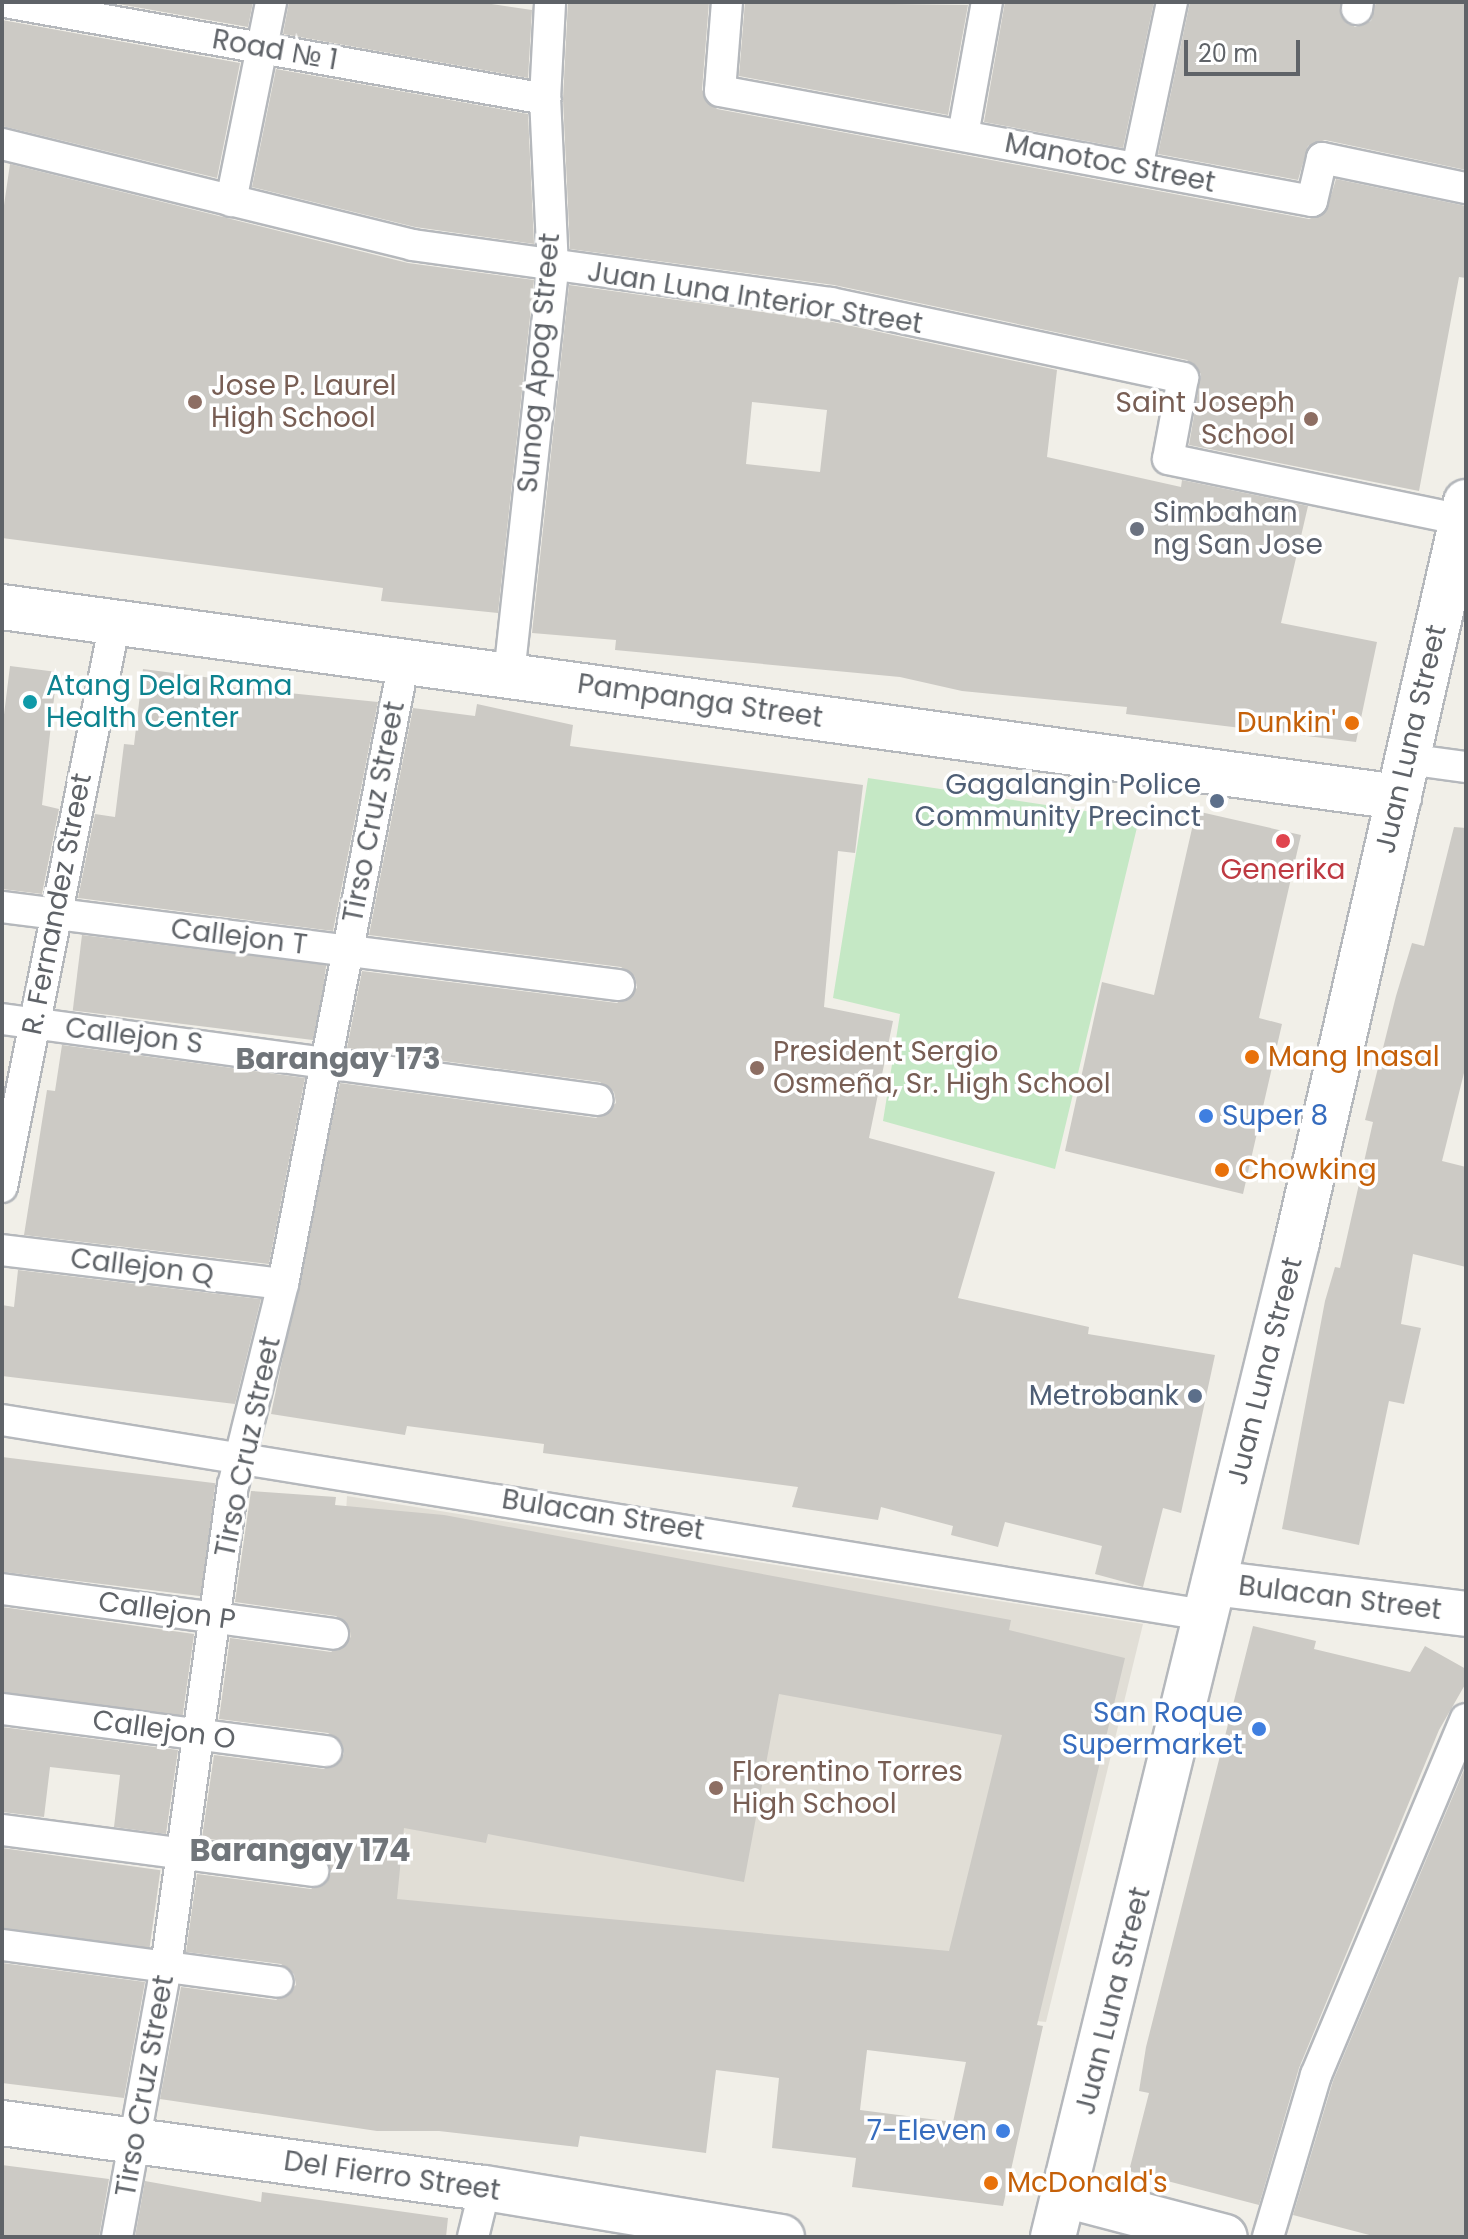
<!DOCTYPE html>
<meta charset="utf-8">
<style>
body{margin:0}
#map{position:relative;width:1468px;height:2239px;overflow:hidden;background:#f1efe8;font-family:Poppins,sans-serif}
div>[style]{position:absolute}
.education>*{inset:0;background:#e1ded6}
.green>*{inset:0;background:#c5e8c5}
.building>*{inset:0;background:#cccac5;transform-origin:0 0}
.roads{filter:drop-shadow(2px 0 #b5b8bc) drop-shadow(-2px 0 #b5b8bc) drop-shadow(0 2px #b5b8bc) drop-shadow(0 -2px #b5b8bc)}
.street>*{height:30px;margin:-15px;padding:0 15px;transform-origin:15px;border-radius:15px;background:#fff}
.secondary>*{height:44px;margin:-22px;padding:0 22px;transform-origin:22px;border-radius:22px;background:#fff}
.dots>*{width:22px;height:22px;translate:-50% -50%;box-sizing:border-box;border:4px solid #fff;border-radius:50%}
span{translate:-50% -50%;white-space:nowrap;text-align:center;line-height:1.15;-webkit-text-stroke:7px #fff;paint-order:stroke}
.street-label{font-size:28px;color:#5f6368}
.education-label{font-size:28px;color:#785e54}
.left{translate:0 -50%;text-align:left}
.right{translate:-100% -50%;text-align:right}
.worship-label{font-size:28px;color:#5b616d}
.culture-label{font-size:28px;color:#0d838f}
.food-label{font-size:28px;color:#c56008}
.service-label{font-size:28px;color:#4e5e75}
.health-label{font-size:28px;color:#be3a42}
.shop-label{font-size:28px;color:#366cbe}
.neighbourhood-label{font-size:30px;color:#70757a;font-weight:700}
.quarter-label{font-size:32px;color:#70757a;font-weight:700}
.frame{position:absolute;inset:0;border:4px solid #5f6368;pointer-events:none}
.scale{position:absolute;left:1184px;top:40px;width:116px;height:36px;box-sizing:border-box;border:4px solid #5f6368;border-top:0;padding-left:10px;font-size:24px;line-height:28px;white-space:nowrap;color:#5f6368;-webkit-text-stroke:6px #fff;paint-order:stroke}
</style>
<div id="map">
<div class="education">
<div style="clip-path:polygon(347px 1496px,1143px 1624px,1046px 2022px,320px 1952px)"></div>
</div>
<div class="green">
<div style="clip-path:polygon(868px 778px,1139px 819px,1055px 1169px,883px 1121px,900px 1014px,833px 998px)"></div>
</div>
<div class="building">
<div style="clip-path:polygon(107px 2px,253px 2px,248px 27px)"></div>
<div style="clip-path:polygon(289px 2px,478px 2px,532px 10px,528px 78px,283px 34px)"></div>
<div style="clip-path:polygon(568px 2px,709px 2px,702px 90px,717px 109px,1309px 219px,1326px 212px,1336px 179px,1466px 206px,1466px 278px,1459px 277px,1419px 491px,1189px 445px,1201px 374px,1187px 360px,834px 285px,570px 249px,563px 99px)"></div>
<div style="clip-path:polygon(745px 2px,968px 5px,948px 115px,739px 76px)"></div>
<div style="clip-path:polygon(1005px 2px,1154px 2px,1123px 148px,984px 122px)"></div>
<div style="clip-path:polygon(1190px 2px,1340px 2px,1341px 16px,1355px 27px,1371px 21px,1376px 2px,1466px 2px,1466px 170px,1325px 140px,1308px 146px,1298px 180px,1158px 154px)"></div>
<div style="clip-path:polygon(2px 20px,240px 63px,217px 178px,2px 126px)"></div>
<div style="clip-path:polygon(276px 69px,528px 114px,534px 244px,415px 227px,252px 187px)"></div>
<div style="clip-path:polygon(10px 164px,408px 263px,534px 280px,498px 613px,381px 601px,383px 588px,2px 538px,2px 219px)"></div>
<div style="clip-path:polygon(evenodd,569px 285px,828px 321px,1057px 370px,1047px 457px,1181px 487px,1182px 480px,1308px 506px,1281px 623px,1377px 642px,1356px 742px,1126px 714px,1127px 707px,962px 691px,900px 677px,615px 650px,616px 640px,532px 633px,569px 285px,752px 402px,827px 410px,820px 472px,746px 464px,752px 402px)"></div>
<div style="clip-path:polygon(10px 666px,57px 672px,42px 805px,59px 809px,42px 894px,2px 889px,2px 731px)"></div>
<div style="clip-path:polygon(143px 669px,212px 678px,211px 685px,378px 702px,333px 931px,78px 898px,95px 814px,115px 817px,124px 744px,134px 745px)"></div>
<div style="clip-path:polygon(477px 704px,573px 725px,570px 746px,863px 785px,855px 853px,838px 851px,824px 1007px,893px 1021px,869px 1138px,995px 1172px,958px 1298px,1089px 1327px,1088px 1334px,1215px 1355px,1181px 1513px,1163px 1508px,1143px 1587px,1095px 1574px,1102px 1546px,1005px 1522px,998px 1547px,951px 1535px,953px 1526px,881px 1507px,878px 1520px,792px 1507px,798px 1487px,543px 1453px,544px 1444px,407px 1426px,405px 1435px,271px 1414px,340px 1083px,596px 1118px,616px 1103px,614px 1092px,600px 1082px,347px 1048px,362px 971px,617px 1003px,637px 988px,635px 977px,621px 967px,369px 935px,413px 708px,475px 716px)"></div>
<div style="clip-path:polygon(1196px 811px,1301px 835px,1259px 1018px,1282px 1024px,1243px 1194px,1065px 1151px,1102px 982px,1154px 995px)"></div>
<div style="clip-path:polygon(1454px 827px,1466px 828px,1466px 1065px,1442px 1161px,1466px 1167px,1466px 1267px,1413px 1254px,1401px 1324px,1421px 1328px,1404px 1404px,1389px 1401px,1359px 1545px,1282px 1529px,1325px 1301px,1335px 1267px,1340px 1268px,1373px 1122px,1365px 1120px,1396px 996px,1412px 943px,1424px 946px)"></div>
<div style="left:82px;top:935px;width:246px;height:76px;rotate:7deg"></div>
<div style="clip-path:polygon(62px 1045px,305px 1078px,269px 1264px,24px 1235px,47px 1090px,55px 1091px)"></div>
<div style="clip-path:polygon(18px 1270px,261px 1299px,235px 1404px,2px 1376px,2px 1305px,14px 1307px)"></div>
<div style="left:2px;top:1457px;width:215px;height:114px;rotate:7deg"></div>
<div style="clip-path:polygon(evenodd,251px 1491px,336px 1497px,335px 1505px,444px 1515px,1011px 1620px,1009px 1630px,1125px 1658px,1037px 2025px,1043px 2026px,1003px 2206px,852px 2187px,856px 2158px,772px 2148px,779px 2078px,716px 2070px,706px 2153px,580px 2136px,578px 2147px,439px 2131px,377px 2131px,160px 2099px,181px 1987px,276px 2000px,296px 1985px,294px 1974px,281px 1964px,186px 1952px,197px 1874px,311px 1889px,331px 1874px,329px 1863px,316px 1853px,202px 1838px,214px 1755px,324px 1769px,344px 1754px,342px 1743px,328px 1733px,219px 1719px,230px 1638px,331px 1652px,351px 1637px,349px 1626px,336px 1616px,235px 1602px,251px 1491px,779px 1694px,1002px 1735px,949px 1951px,397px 1899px,404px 1828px,486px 1843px,488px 1834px,744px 1882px,779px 1694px,251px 1491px,867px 2050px,966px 2062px,953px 2122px,860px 2110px,867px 2050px)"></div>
<div style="left:2px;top:1607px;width:194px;height:84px;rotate:8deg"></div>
<div style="clip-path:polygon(1253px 1626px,1316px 1641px,1314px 1649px,1410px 1672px,1425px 1646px,1466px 1669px,1466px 1683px,1439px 1730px,1299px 2068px,1259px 2205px,1129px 2171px,1149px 2093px,1139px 2091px,1146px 2047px)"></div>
<div style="clip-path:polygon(2px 1727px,178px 1750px,166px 1834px,114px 1827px,120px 1775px,50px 1767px,44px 1817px,2px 1812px)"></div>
<div style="clip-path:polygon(1466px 1765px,1466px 2237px,1377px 2237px,1293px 2215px,1333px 2081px)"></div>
<div style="left:2px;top:1848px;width:160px;height:79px;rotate:8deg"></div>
<div style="clip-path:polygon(2px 1963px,145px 1982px,124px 2098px,2px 2083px)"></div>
<div style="clip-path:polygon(2px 2165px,109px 2179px,99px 2237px,2px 2237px)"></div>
<div style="clip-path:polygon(145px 2181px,261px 2202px,262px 2192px,448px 2218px,446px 2237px,135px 2237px)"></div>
</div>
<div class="roads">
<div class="street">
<div style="left:5px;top:2px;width:549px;rotate:10.18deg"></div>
<div style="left:727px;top:2px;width:89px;rotate:94.5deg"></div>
<div style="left:720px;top:91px;width:602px;rotate:10.53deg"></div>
<div style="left:1312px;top:201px;width:44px;rotate:-76.9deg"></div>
<div style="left:1322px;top:158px;width:147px;rotate:11.8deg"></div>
<div style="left:1357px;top:9px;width:7px;rotate:-82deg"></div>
<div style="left:963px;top:135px;width:135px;rotate:-79.8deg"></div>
<div style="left:2px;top:144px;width:422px;rotate:13.8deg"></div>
<div style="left:412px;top:245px;width:423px;rotate:7.9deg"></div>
<div style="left:831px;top:303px;width:360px;rotate:12deg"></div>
<div style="left:1183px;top:378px;width:82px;rotate:100.5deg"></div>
<div style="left:1168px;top:459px;width:300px;rotate:11.7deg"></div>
<div style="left:1137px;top:168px;width:170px;rotate:-78.1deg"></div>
<div style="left:231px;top:201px;width:203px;rotate:-78.6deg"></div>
<div style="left:509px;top:675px;width:410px;rotate:-83.8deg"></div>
<div style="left:553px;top:267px;width:168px;rotate:-92.7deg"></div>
<div style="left:545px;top:99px;width:97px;rotate:-87deg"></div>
<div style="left:1407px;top:759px;width:60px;rotate:7.7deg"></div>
<div style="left:2px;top:907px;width:622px;rotate:7.21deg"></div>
<div style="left:2px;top:1019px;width:601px;rotate:7.74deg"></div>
<div style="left:2px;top:1187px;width:576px;rotate:-78.69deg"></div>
<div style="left:2px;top:1250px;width:283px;rotate:6.9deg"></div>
<div style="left:2px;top:1420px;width:1218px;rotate:9.21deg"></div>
<div style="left:2px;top:1589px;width:334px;rotate:7.7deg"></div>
<div style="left:2px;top:1709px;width:327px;rotate:7.4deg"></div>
<div style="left:2px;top:1830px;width:314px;rotate:7.5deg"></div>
<div style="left:2px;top:1945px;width:278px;rotate:7.6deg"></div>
<div style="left:117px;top:2237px;width:274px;rotate:-79.7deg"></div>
<div style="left:166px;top:1967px;width:486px;rotate:-82.1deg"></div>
<div style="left:233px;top:1486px;width:208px;rotate:-76.1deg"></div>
<div style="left:283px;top:1284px;width:635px;rotate:-79.01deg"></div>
<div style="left:473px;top:2237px;width:50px;rotate:-76.2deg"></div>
<div style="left:1268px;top:2237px;width:169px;rotate:-73.5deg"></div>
<div style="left:1316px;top:2075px;width:386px;rotate:-67.2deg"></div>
</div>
<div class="secondary">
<div style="left:2px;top:607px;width:1410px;rotate:7.75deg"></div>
<div style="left:1214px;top:1583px;width:254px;rotate:7deg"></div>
<div style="left:2px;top:2123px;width:487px;rotate:7.7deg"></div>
<div style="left:485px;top:2188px;width:301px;rotate:9.4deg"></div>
<div style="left:1065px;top:2195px;width:165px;rotate:14.7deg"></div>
<div style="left:1053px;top:2237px;width:1024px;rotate:-76.22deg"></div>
<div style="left:1297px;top:1242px;width:759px;rotate:-77.14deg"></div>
</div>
</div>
<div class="dots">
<div style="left:195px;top:402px;background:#8d6e63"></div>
<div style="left:1311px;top:419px;background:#8d6e63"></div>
<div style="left:1137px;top:529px;background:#6b7280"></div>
<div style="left:30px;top:702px;background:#0f9aa8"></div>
<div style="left:1352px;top:723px;background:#e8710a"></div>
<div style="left:1217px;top:801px;background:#5c6f8a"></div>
<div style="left:1283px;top:841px;background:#e0444e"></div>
<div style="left:1252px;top:1057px;background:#e8710a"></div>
<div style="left:757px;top:1068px;background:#8d6e63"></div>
<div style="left:1206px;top:1116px;background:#3f7fe0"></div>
<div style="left:1222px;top:1170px;background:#e8710a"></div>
<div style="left:1195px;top:1396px;background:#5c6f8a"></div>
<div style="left:1259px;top:1729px;background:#3f7fe0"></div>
<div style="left:716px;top:1788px;background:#8d6e63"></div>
<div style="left:1003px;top:2131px;background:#3f7fe0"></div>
<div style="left:991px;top:2183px;background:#e8710a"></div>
</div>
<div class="street-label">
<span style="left:275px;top:50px;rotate:10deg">Road № 1</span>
<span style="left:1110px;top:163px;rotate:11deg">Manotoc Street</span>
<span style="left:755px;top:298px;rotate:9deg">Juan Luna Interior Street</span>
<span style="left:539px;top:363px;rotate:-85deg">Sunog Apog Street</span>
<span style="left:700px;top:701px;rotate:8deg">Pampanga Street</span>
<span style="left:1411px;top:739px;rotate:-77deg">Juan Luna Street</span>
<span style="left:374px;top:812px;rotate:-79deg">Tirso Cruz Street</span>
<span style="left:57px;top:904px;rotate:-79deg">R. Fernandez Street</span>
<span style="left:239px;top:937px;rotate:7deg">Callejon T</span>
<span style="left:134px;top:1036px;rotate:7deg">Callejon S</span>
<span style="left:142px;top:1267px;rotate:7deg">Callejon Q</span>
<span style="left:1265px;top:1371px;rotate:-76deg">Juan Luna Street</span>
<span style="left:248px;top:1447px;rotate:-78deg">Tirso Cruz Street</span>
<span style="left:603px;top:1515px;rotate:9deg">Bulacan Street</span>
<span style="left:1340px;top:1598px;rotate:7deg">Bulacan Street</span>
<span style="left:167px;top:1611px;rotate:8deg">Callejon P</span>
<span style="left:164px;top:1730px;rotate:8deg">Callejon O</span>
<span style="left:1113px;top:2001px;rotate:-76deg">Juan Luna Street</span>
<span style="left:145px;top:2086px;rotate:-80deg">Tirso Cruz Street</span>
<span style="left:392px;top:2176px;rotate:8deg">Del Fierro Street</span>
</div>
<div class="education-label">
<span class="left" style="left:211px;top:402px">Jose P. Laurel<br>High School</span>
<span class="right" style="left:1295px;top:419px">Saint Joseph<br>School</span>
<span class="left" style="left:773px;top:1068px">President Sergio<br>Osmeña, Sr. High School</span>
<span class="left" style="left:732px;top:1788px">Florentino Torres<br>High School</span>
</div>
<div class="worship-label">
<span class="left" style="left:1153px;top:529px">Simbahan<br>ng San Jose</span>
</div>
<div class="culture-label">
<span class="left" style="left:46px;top:702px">Atang Dela Rama<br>Health Center</span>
</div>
<div class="food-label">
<span class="right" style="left:1336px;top:723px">Dunkin'</span>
<span class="left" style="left:1268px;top:1057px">Mang Inasal</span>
<span class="left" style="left:1238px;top:1170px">Chowking</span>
<span class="left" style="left:1007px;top:2183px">McDonald's</span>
</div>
<div class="service-label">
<span class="right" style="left:1201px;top:801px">Gagalangin Police<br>Community Precinct</span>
<span class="right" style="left:1179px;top:1396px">Metrobank</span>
</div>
<div class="health-label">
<span style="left:1283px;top:870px">Generika</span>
</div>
<div class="shop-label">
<span class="left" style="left:1222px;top:1116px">Super 8</span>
<span class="right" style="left:1243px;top:1729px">San Roque<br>Supermarket</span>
<span class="right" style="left:987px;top:2131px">7-Eleven</span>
</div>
<div class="neighbourhood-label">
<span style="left:338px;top:1059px">Barangay 173</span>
</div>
<div class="quarter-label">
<span style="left:300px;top:1850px">Barangay 174</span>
</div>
<div class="frame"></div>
<div class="scale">20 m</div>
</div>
